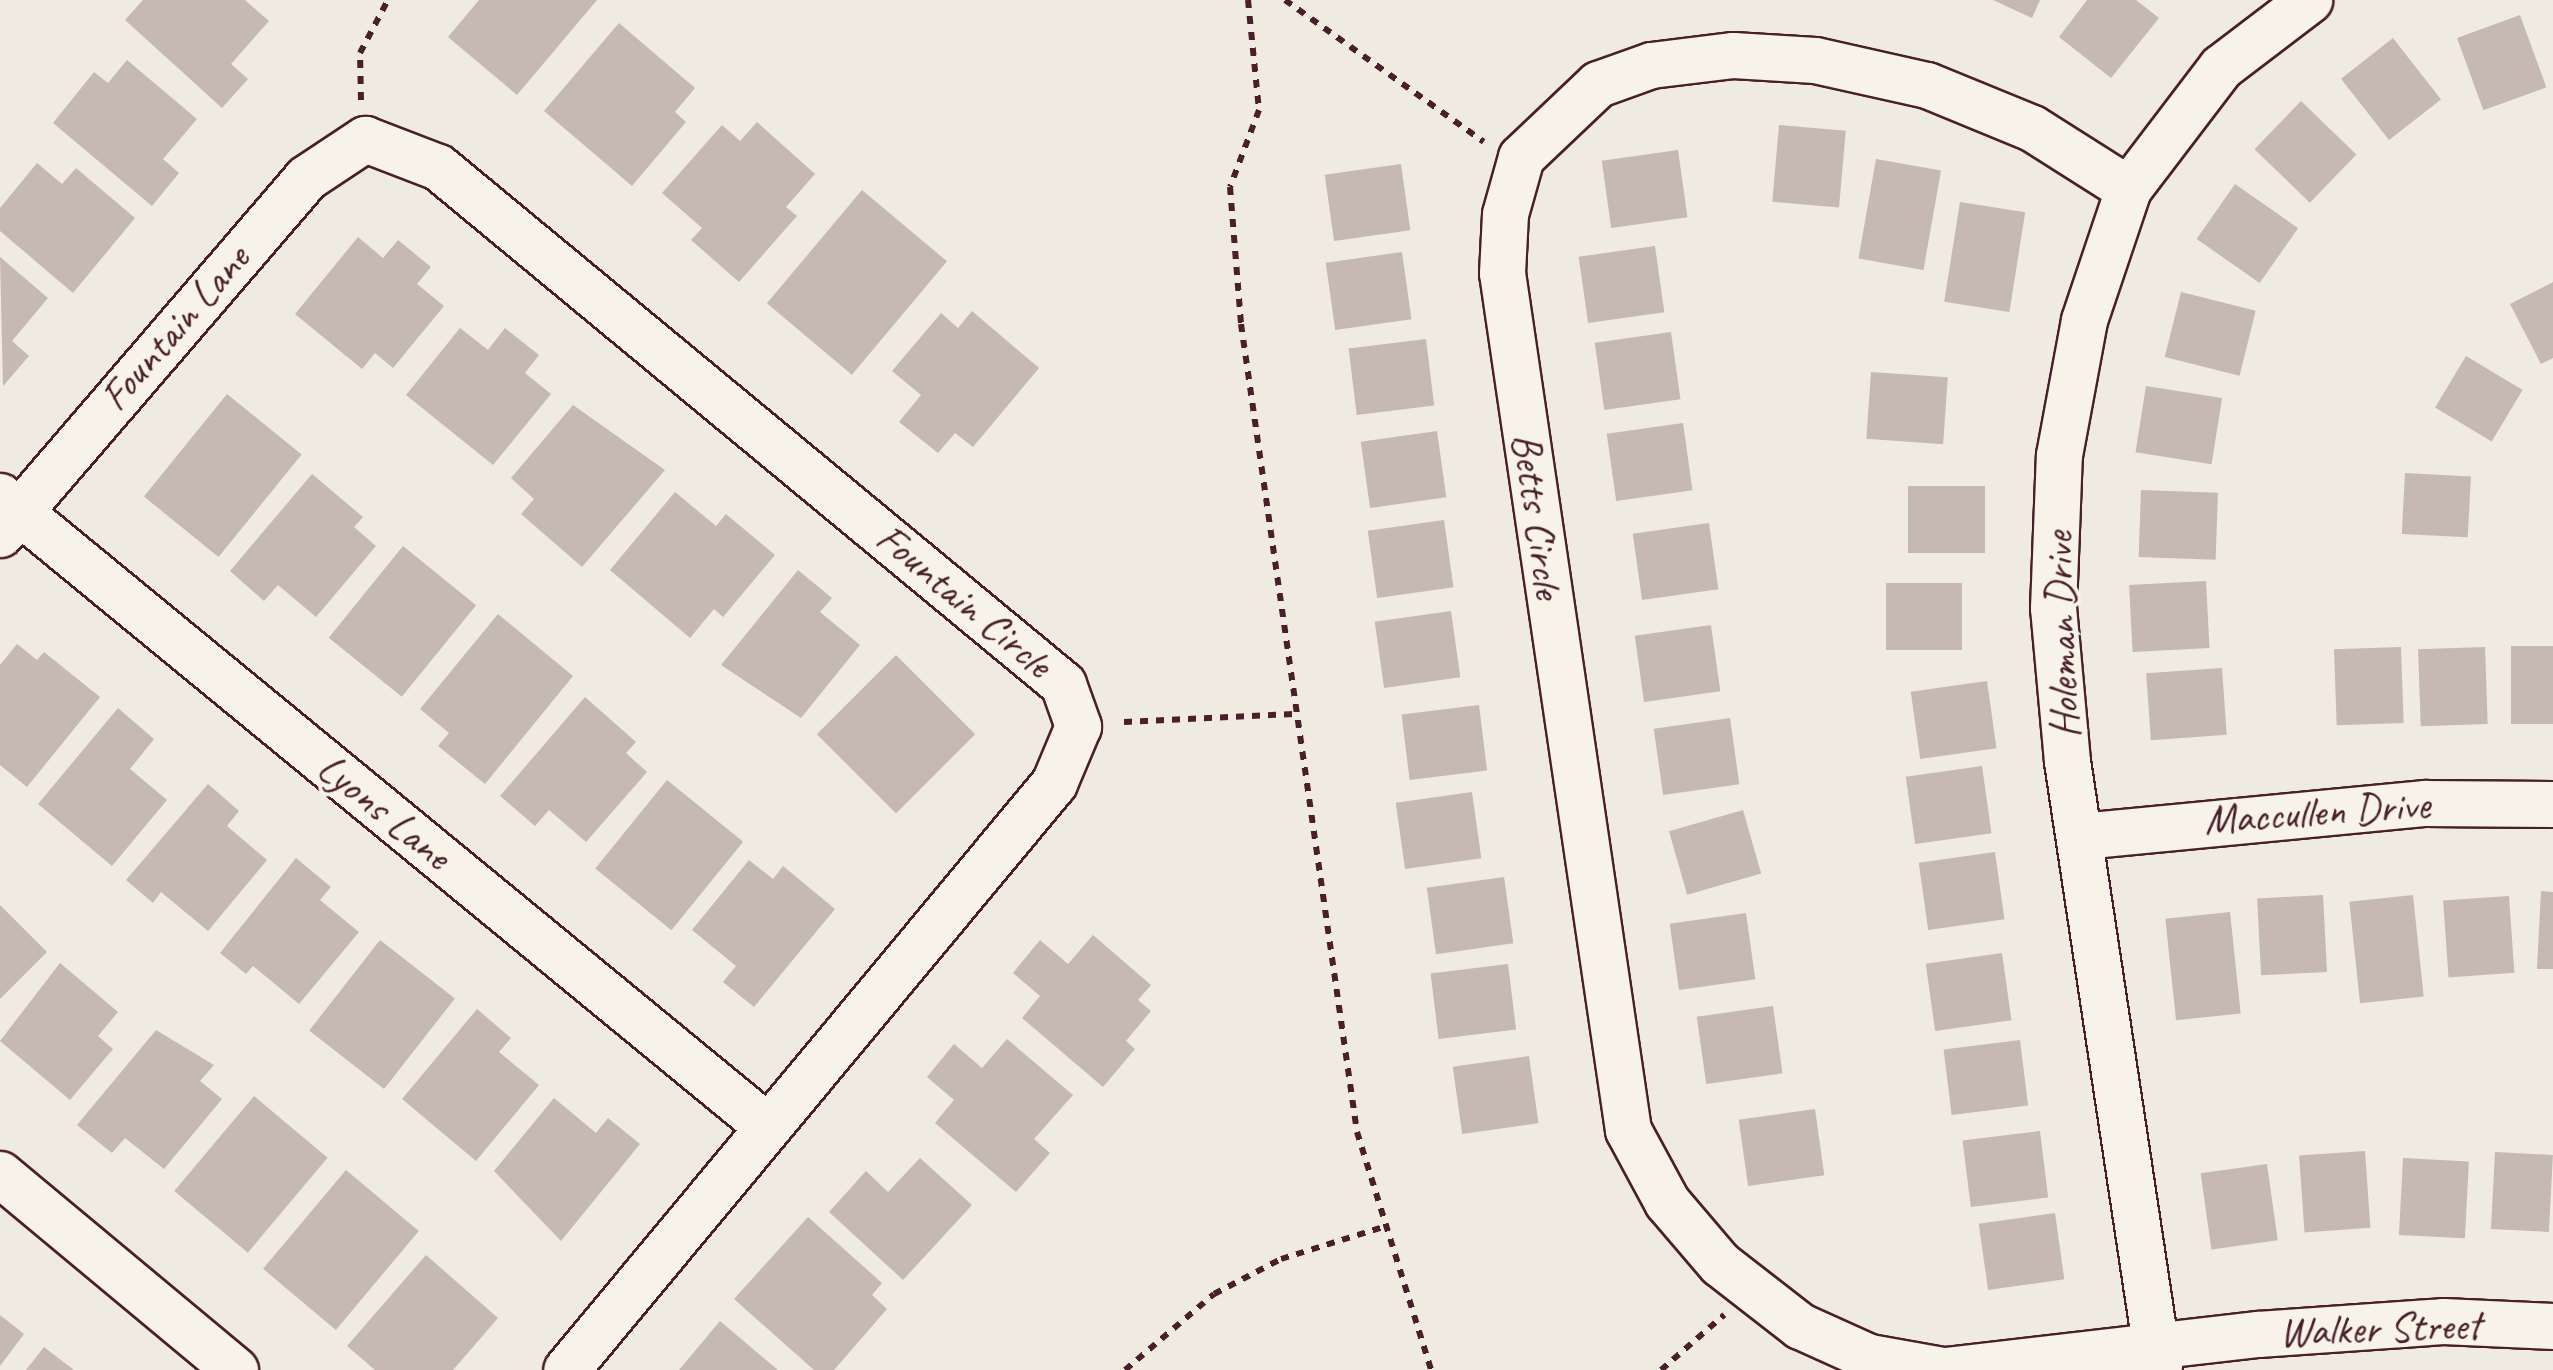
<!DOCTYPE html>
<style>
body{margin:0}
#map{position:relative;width:2553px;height:1370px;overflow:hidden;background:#f0ebe0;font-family:Caveat,sans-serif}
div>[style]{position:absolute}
.building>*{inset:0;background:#c6b8b3;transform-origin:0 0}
.path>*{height:6px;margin-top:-3px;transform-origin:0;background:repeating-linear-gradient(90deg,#4a1f2b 0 8px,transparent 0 16px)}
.roads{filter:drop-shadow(2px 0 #4a1f2b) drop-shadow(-2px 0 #4a1f2b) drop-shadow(0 2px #4a1f2b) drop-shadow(0 -2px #4a1f2b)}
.street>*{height:45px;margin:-22.5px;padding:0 22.5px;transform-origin:22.5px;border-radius:22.5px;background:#f7f3e8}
span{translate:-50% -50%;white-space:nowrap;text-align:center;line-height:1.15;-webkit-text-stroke:8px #f7f3e8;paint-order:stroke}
.street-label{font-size:42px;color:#4a1f2b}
</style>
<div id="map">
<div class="building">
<div style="clip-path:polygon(143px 0,245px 0,269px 21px,231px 64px,248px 79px,222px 108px,125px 20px)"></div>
<div style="clip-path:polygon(479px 0,597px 0,517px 95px,448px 37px)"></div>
<div style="clip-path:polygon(1993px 0,2040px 0,2032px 18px)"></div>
<div style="clip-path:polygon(2087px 0,2136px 0,2159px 18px,2111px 78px,2059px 37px)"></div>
<div style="left:2520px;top:15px;width:77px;height:67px;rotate:70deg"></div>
<div style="clip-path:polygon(619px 23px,695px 88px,675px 112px,686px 122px,632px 186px,544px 111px)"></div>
<div style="left:2393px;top:38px;width:78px;height:66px;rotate:52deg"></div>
<div style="clip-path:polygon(127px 60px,197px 119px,163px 159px,179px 173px,152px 206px,53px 123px,94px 72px,108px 83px)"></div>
<div style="left:2301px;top:101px;width:77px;height:67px;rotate:44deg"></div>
<div style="clip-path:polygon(757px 122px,815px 174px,786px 207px,797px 216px,739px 282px,691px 240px,702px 228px,662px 193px,722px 125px,740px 141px)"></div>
<div style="left:1779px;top:125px;width:67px;height:77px;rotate:5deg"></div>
<div style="left:1678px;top:150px;width:68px;height:77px;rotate:82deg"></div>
<div style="left:1876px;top:159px;width:66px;height:101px;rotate:10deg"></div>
<div style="clip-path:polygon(37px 163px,62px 184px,76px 168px,135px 218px,73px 293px,0 231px,0 208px)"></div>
<div style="left:1401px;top:164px;width:67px;height:77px;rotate:82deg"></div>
<div style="left:2235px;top:184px;width:77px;height:67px;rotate:35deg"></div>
<div style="left:862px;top:190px;width:111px;height:148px;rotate:40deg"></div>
<div style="left:1960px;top:202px;width:66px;height:101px;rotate:9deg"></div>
<div style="clip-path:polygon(358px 237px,383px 258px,398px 240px,431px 267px,417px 284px,444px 306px,393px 368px,375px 353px,362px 369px,295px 314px)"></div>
<div style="left:1655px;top:246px;width:67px;height:77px;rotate:82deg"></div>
<div style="left:1402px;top:252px;width:68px;height:77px;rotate:82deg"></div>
<div style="clip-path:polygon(0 257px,48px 298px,12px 341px,29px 356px,3px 386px)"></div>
<div style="clip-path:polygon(2553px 282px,2553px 358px,2541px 364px,2510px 304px)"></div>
<div style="left:2181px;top:292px;width:77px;height:67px;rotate:14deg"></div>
<div style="clip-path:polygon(972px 311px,1039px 368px,973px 447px,955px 433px,938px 453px,899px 422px,921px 395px,892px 371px,941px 313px,958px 328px)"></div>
<div style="clip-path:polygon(460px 328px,488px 350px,505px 328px,539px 355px,525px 373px,551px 394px,493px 465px,406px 395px)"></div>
<div style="left:1671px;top:332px;width:68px;height:77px;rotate:82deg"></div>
<div style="left:1426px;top:339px;width:67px;height:78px;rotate:83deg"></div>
<div style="left:2466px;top:356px;width:66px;height:60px;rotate:31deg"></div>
<div style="left:1871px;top:372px;width:77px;height:67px;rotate:4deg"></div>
<div style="left:2146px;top:386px;width:77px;height:67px;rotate:9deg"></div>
<div style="left:227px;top:394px;width:96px;height:132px;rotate:39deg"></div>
<div style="clip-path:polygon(573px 405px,665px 470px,582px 567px,521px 514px,534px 499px,511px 478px)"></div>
<div style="left:1683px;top:423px;width:68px;height:77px;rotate:82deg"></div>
<div style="left:1437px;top:431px;width:67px;height:77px;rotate:82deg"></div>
<div style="left:2405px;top:473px;width:66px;height:61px;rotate:3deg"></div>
<div style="clip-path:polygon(312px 474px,363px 517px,354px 527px,376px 546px,316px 617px,278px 585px,264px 601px,230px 571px)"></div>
<div style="left:1908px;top:486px;width:77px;height:67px"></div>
<div style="left:2141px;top:490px;width:77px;height:67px;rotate:2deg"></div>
<div style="clip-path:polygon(675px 492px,716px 526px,726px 514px,775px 555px,723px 617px,714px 609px,690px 638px,610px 570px)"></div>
<div style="left:1444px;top:520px;width:68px;height:77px;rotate:82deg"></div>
<div style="left:1709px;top:523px;width:67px;height:77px;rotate:82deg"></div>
<div style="left:403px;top:546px;width:94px;height:118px;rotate:39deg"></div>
<div style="clip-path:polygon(798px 570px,832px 598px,820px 612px,860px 645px,801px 718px,721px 665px)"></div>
<div style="left:2206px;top:581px;width:67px;height:77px;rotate:87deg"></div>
<div style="left:1886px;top:583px;width:76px;height:67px"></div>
<div style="left:1451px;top:611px;width:67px;height:77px;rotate:82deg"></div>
<div style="clip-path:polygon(498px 614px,573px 676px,485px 784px,438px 746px,449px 733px,420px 709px)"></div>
<div style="left:1711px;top:625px;width:67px;height:77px;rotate:82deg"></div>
<div style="clip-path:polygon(17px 644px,37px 660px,44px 652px,100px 697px,27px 787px,0 765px,0 665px)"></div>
<div style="left:2553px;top:646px;width:78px;height:42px;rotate:90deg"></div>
<div style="left:2401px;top:647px;width:76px;height:67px;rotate:88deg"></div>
<div style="left:2485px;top:647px;width:77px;height:67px;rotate:88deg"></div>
<div style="left:896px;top:655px;width:112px;height:112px;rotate:45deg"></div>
<div style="left:2222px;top:668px;width:67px;height:76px;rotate:86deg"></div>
<div style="left:1987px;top:681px;width:68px;height:77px;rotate:82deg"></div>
<div style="clip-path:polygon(585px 697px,636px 742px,626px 753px,647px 772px,586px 842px,549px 810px,535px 826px,500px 796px)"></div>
<div style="left:1479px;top:705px;width:66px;height:78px;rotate:83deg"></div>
<div style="clip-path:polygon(118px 708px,154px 739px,130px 769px,167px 800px,112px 866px,38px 804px)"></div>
<div style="left:1730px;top:718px;width:67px;height:77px;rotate:82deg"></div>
<div style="left:1982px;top:766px;width:68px;height:77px;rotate:82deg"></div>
<div style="left:667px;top:780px;width:98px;height:114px;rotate:39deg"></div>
<div style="clip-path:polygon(208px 784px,239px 811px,227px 826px,267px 860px,208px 931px,161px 892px,153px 903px,126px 880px)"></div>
<div style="left:1472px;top:792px;width:67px;height:77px;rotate:82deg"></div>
<div style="left:1743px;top:810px;width:66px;height:77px;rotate:74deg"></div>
<div style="left:1995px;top:852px;width:68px;height:77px;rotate:82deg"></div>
<div style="clip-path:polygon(296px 858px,331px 887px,320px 900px,359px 932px,299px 1004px,253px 966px,246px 974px,220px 953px)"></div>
<div style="clip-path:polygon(749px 860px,773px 879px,783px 866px,835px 909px,754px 1007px,723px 982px,736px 966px,692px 930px)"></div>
<div style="left:1504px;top:877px;width:67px;height:78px;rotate:82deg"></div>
<div style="clip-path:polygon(2541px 891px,2553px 892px,2553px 969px,2537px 969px)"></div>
<div style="left:2323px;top:895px;width:77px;height:66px;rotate:87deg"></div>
<div style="left:2413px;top:895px;width:102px;height:64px;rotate:84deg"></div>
<div style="left:2509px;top:896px;width:77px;height:66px;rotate:86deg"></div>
<div style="clip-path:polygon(0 905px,47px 952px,0 999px)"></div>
<div style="left:2230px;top:912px;width:102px;height:65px;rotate:84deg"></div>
<div style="left:1746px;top:913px;width:67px;height:77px;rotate:82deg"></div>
<div style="clip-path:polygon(1093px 935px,1151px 985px,1138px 1000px,1151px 1011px,1126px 1041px,1135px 1049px,1103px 1087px,1022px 1018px,1040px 996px,1013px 973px,1040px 940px,1068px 964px)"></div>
<div style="left:380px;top:940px;width:95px;height:115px;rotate:38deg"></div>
<div style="left:2002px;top:953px;width:68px;height:77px;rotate:82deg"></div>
<div style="clip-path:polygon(60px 963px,118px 1012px,98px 1036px,113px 1049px,70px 1100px,0 1041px)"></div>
<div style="left:1508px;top:964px;width:66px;height:78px;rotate:83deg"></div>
<div style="left:1773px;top:1006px;width:68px;height:77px;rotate:82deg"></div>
<div style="clip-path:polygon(477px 1009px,511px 1038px,499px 1052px,539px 1085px,476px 1161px,402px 1099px)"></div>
<div style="clip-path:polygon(156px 1030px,214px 1065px,200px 1081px,222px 1099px,164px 1169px,125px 1138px,112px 1153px,77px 1125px)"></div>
<div style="clip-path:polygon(1007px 1039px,1073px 1095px,1034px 1139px,1050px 1153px,1016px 1192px,935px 1123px,954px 1100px,927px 1077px,954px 1044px,982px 1068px)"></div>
<div style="left:2020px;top:1040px;width:66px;height:77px;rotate:83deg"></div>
<div style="left:1529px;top:1056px;width:68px;height:77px;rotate:82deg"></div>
<div style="left:254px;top:1096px;width:96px;height:124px;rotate:40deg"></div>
<div style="clip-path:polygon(554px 1098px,596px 1133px,608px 1118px,640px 1144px,561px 1241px,494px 1171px)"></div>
<div style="left:1815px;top:1109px;width:67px;height:77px;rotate:82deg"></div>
<div style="left:2040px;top:1131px;width:67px;height:78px;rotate:83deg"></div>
<div style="left:2365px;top:1151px;width:77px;height:66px;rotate:86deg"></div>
<div style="left:2495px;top:1152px;width:58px;height:77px;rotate:3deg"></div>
<div style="clip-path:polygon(920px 1158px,972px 1205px,903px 1280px,829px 1212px,866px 1171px,888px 1192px)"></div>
<div style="left:2403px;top:1158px;width:66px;height:77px;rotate:3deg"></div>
<div style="left:2267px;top:1164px;width:77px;height:67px;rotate:82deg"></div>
<div style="left:346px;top:1170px;width:95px;height:129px;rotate:40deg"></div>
<div style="left:2055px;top:1213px;width:67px;height:77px;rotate:82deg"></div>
<div style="clip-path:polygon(808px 1217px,882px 1283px,872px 1295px,887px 1309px,834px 1370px,814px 1370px,734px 1299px)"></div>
<div style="clip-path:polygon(426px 1255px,498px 1318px,453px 1370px,375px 1370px,347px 1346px)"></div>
<div style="clip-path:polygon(0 1315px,24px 1334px,0 1366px)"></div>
<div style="clip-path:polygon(720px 1321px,778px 1370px,679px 1370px)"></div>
<div style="clip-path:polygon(44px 1347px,74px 1370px,26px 1370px)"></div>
</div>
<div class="path">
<div style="left:1248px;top:0;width:111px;rotate:84.3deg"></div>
<div style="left:1259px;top:110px;width:82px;rotate:110.6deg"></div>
<div style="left:1230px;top:187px;width:137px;rotate:85.4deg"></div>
<div style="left:1241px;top:324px;width:816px;rotate:81.83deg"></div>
<div style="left:1357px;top:1132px;width:249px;rotate:72.7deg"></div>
<div style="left:1285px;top:0;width:244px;rotate:35.5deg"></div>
<div style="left:361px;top:100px;width:47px;rotate:-91.2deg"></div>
<div style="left:360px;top:53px;width:60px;rotate:-62.2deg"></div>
<div style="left:1124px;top:722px;width:171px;rotate:-2.7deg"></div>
<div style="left:1125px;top:1370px;width:117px;rotate:-40.5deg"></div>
<div style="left:1214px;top:1294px;width:76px;rotate:-27.6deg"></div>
<div style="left:1281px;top:1259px;width:110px;rotate:-17.4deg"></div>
<div style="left:1661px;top:1370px;width:84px;rotate:-41.1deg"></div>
</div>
<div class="roads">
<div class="street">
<div style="left:0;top:496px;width:994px;rotate:39.41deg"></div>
<div style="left:0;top:534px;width:469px;rotate:-49.3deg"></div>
<div style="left:306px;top:178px;width:71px;rotate:-33.5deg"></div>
<div style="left:365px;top:139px;width:78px;rotate:21deg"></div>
<div style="left:438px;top:167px;width:811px;rotate:39.6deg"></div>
<div style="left:1063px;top:684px;width:45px;rotate:70.3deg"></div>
<div style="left:1078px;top:726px;width:62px;rotate:112.8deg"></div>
<div style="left:1054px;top:783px;width:763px;rotate:129.74deg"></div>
<div style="left:2081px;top:836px;width:346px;rotate:-5.5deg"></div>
<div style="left:2425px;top:803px;width:128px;rotate:0.4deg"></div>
<div style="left:0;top:1174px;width:306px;rotate:39.8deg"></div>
<div style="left:1942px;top:1370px;width:74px;rotate:-169.9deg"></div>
<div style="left:1869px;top:1357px;width:76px;rotate:-155.8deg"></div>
<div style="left:1800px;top:1326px;width:101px;rotate:-142.2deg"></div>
<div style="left:1720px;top:1264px;width:82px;rotate:-130.5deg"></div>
<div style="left:1667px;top:1202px;width:82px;rotate:-118.4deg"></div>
<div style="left:1628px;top:1130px;width:866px;rotate:-98.36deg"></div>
<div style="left:1502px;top:273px;width:59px;rotate:-87.1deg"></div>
<div style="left:1505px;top:214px;width:59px;rotate:-74.3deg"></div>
<div style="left:1521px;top:157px;width:106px;rotate:-43.5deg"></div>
<div style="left:1598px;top:84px;width:56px;rotate:-19.7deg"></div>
<div style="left:1651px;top:65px;width:83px;rotate:-7deg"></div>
<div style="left:1733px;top:55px;width:82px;rotate:3.5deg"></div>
<div style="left:1815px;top:60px;width:115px;rotate:12.6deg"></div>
<div style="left:1927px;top:85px;width:113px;rotate:22.3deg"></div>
<div style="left:2032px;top:128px;width:114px;rotate:32.4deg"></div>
<div style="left:1945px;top:1370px;width:315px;rotate:-6.6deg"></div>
<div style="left:2258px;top:1334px;width:185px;rotate:-4deg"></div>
<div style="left:2443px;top:1321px;width:110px;rotate:2.6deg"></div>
<div style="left:2159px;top:1370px;width:616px;rotate:-98.59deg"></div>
<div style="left:2067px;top:761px;width:154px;rotate:-95.2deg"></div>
<div style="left:2053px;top:608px;width:153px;rotate:-87.8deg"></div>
<div style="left:2059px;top:455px;width:137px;rotate:-79.5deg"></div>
<div style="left:2084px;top:320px;width:138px;rotate:-71.4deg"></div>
<div style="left:2128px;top:189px;width:153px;rotate:-52.7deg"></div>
<div style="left:2221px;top:67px;width:111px;rotate:-37.3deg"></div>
</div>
</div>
<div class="street-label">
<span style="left:175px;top:328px;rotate:-49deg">Fountain Lane</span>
<span style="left:1537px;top:516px;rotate:82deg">Betts Circle</span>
<span style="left:964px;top:601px;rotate:40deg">Fountain Circle</span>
<span style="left:2062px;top:635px;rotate:-92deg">Holeman Drive</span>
<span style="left:384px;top:812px;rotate:39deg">Lyons Lane</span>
<span style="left:2317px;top:813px;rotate:-4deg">Maccullen Drive</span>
<span style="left:2380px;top:1329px;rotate:-2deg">Walker Street</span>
</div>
</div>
